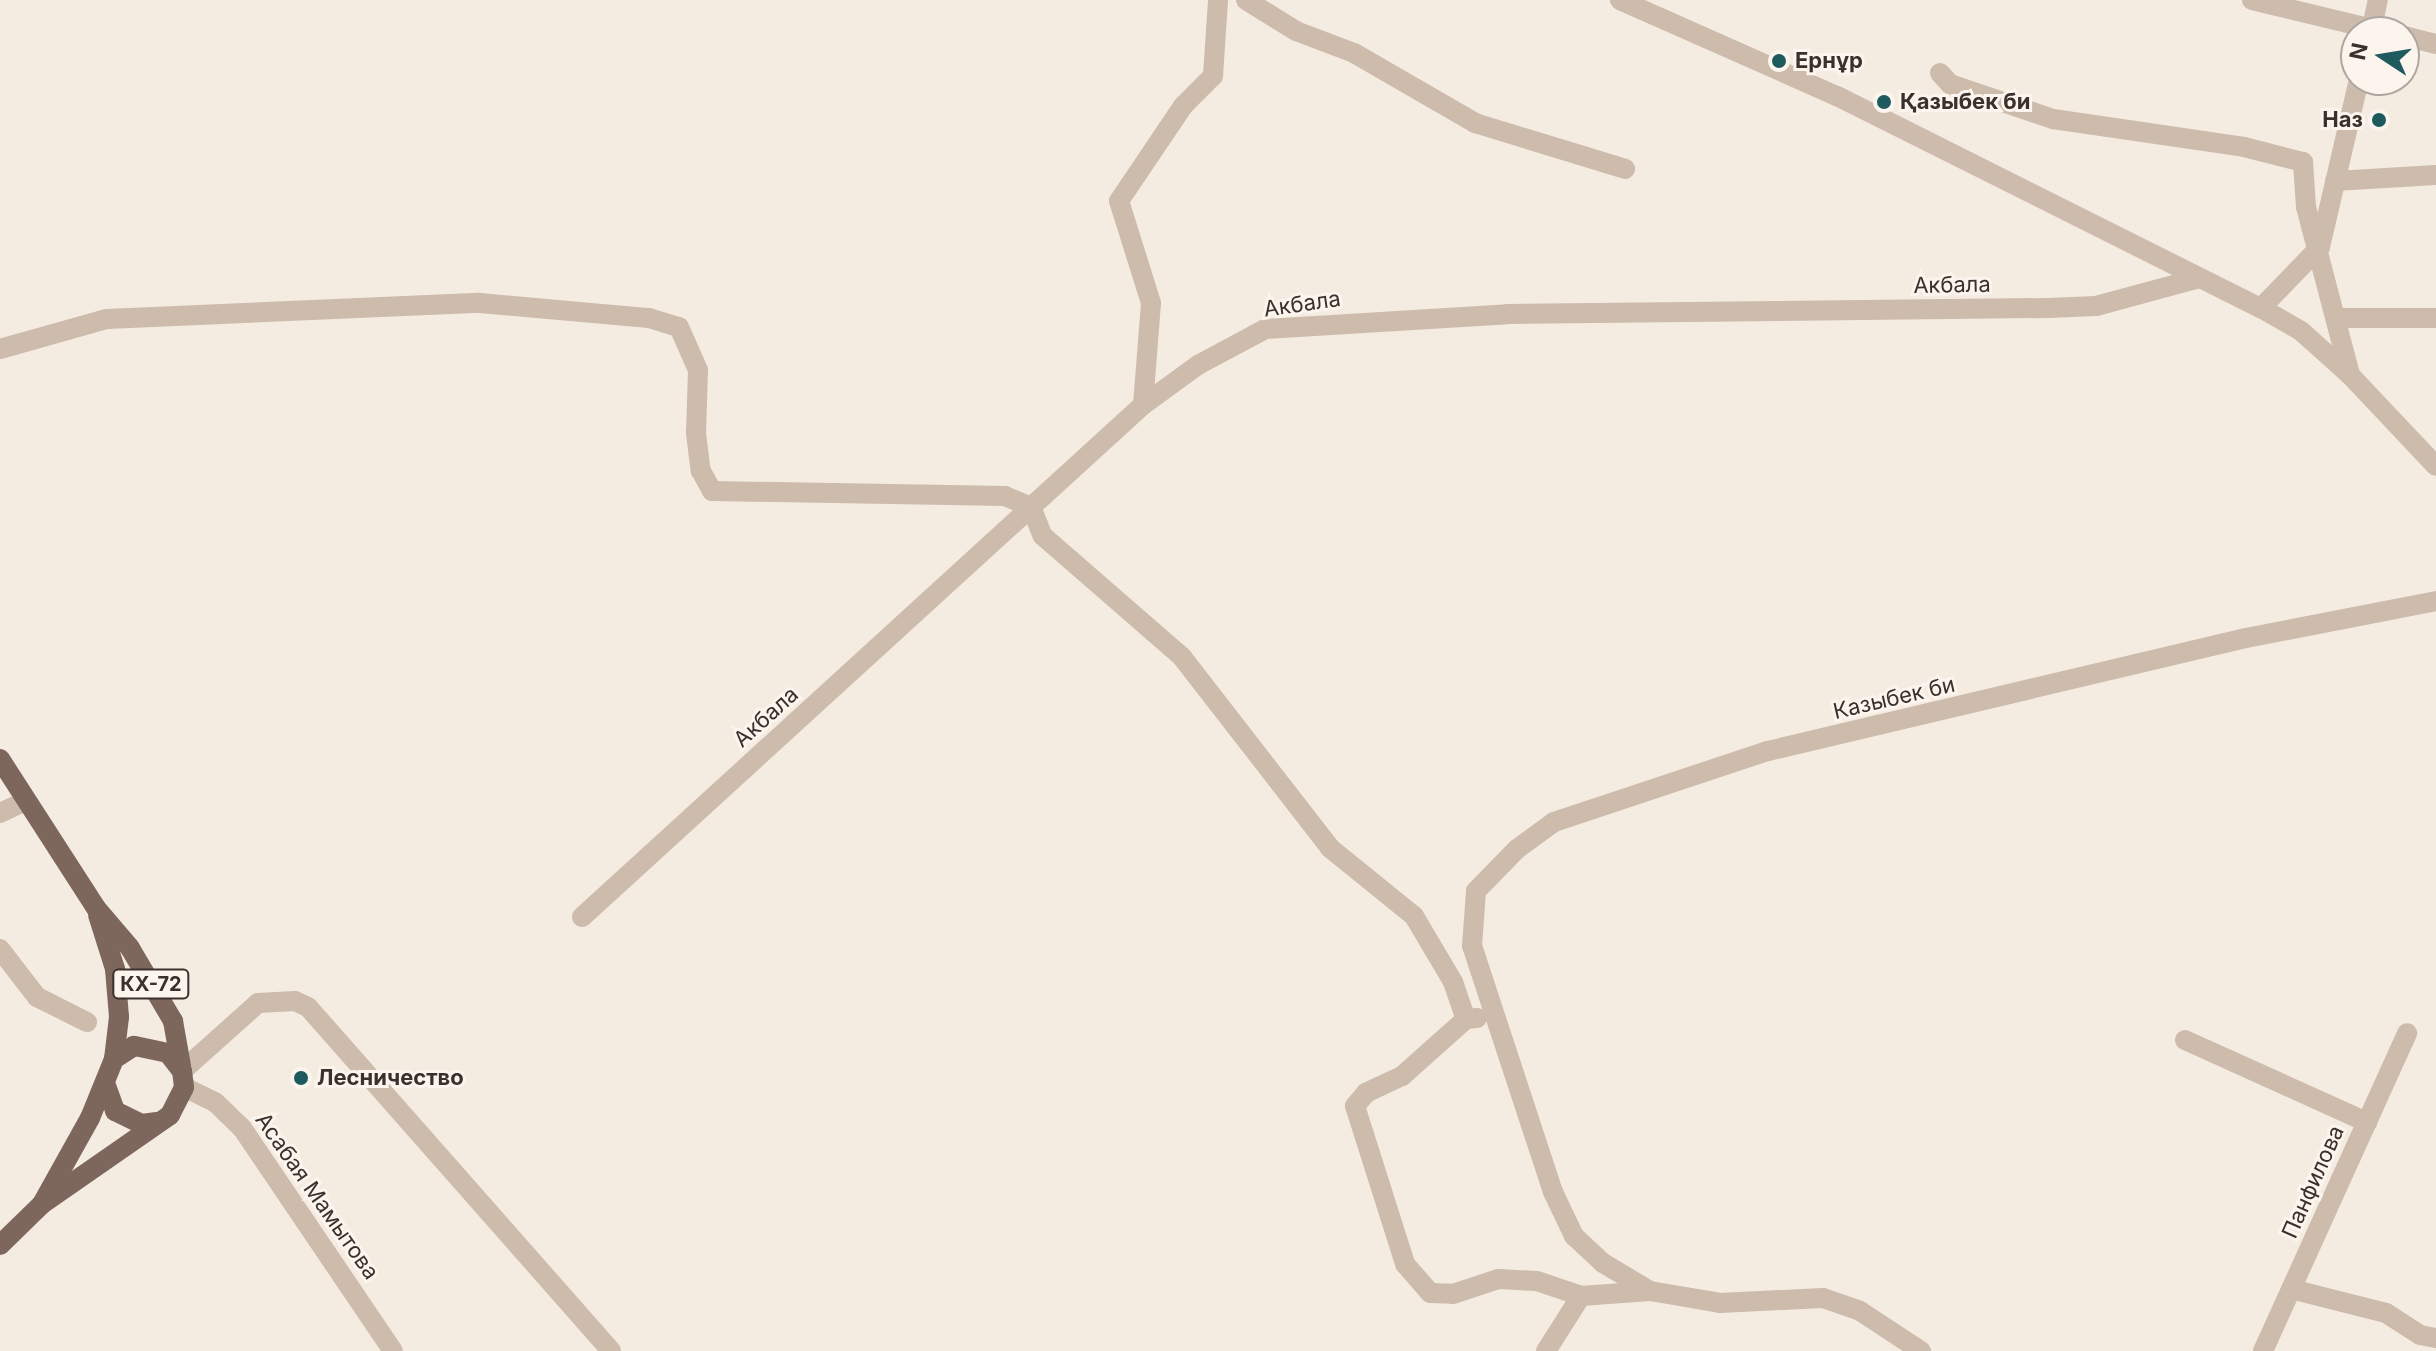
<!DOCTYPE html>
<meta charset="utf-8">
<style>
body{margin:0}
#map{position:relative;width:2436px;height:1351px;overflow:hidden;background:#f4ebe1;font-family:Inter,sans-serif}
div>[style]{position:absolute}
.street>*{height:20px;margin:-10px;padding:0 10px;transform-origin:10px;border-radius:10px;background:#cdbbac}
.primary>*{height:20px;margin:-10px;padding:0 10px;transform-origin:10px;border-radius:10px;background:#7d675c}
.dots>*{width:22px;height:22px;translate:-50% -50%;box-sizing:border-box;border:4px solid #fbf5ee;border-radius:50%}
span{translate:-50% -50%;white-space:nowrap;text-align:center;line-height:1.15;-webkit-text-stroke:6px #fbf5ee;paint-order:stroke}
.shield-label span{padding:2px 6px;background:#fbf5ee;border:2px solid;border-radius:6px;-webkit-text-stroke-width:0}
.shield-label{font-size:20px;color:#3b302b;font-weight:700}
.poi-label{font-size:22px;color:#3b302b;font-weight:700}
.left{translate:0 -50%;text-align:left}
.right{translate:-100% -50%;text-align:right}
.street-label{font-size:22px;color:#3b302b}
.north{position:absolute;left:2340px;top:16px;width:80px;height:80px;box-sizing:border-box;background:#fbf5ee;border:2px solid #aea6a0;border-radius:50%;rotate:282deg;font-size:22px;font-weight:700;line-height:32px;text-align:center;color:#3b302b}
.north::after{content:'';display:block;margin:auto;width:28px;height:36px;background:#1f5a5e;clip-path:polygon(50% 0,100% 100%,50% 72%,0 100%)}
</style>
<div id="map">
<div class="street">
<div style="left:1246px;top:0;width:59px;rotate:31.8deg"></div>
<div style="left:1296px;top:31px;width:62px;rotate:20.8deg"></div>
<div style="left:1354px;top:53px;width:140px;rotate:30deg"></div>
<div style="left:1475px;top:123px;width:157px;rotate:17deg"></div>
<div style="left:1620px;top:0;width:237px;rotate:23.9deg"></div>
<div style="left:1837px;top:96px;width:474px;rotate:26.6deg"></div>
<div style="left:2261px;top:308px;width:46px;rotate:29.9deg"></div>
<div style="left:2301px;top:331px;width:66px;rotate:41.9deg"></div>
<div style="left:2350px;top:375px;width:125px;rotate:46.6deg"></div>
<div style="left:2252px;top:0;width:137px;rotate:13.5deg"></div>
<div style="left:2371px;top:32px;width:33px;rotate:-78deg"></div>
<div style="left:2404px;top:36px;width:33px;rotate:14deg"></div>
<div style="left:1940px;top:73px;width:15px;rotate:48deg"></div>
<div style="left:1950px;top:84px;width:109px;rotate:18.8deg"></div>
<div style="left:2053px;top:119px;width:193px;rotate:8.3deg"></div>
<div style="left:2244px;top:147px;width:61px;rotate:14.3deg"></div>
<div style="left:2303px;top:162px;width:45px;rotate:86.2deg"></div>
<div style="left:2306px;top:207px;width:174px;rotate:75.3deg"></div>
<div style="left:2335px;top:181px;width:101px;rotate:-3.4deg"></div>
<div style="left:2320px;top:247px;width:171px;rotate:-76.9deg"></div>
<div style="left:2261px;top:308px;width:85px;rotate:-46deg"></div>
<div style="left:2337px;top:318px;width:99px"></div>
<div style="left:0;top:349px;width:111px;rotate:-15.7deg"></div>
<div style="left:107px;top:319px;width:373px;rotate:-2.5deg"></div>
<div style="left:480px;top:303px;width:170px;rotate:5.1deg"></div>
<div style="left:649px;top:318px;width:31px;rotate:17deg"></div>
<div style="left:679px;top:327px;width:47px;rotate:66.2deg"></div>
<div style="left:698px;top:370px;width:63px;rotate:91.8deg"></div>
<div style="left:696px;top:433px;width:38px;rotate:83deg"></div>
<div style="left:701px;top:471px;width:23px;rotate:61deg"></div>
<div style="left:712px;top:491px;width:293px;rotate:1deg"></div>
<div style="left:1005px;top:496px;width:28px;rotate:23deg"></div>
<div style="left:1031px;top:507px;width:31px;rotate:68deg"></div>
<div style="left:1043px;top:536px;width:184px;rotate:41deg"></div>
<div style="left:1182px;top:657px;width:242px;rotate:52.2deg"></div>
<div style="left:1330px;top:848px;width:108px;rotate:39deg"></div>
<div style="left:1414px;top:916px;width:77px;rotate:59.4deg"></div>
<div style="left:1453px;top:982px;width:39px;rotate:71deg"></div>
<div style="left:1143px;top:405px;width:102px;rotate:-85.5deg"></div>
<div style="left:1151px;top:303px;width:107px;rotate:-107.4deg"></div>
<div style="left:1119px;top:201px;width:115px;rotate:-56deg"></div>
<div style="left:1183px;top:106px;width:42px;rotate:-45deg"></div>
<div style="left:1213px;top:76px;width:76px;rotate:-86.2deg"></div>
<div style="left:0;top:813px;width:29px;rotate:-25deg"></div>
<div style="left:582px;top:917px;width:760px;rotate:-42.39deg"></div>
<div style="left:1143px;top:405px;width:68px;rotate:-36deg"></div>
<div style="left:1198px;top:365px;width:76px;rotate:-28.2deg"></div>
<div style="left:1265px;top:329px;width:243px;rotate:-3.5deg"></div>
<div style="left:1508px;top:314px;width:541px;rotate:-0.64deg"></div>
<div style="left:2049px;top:308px;width:47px;rotate:-2.4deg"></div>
<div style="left:2096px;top:306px;width:104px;rotate:-15.1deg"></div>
<div style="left:0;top:949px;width:61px;rotate:52.4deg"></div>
<div style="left:37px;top:997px;width:56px;rotate:26.6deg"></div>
<div style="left:1477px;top:1018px;width:11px;rotate:175deg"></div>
<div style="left:1466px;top:1019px;width:86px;rotate:138.3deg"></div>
<div style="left:1402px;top:1076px;width:40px;rotate:155deg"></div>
<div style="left:1366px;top:1093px;width:17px;rotate:130deg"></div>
<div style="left:1355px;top:1106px;width:166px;rotate:72.4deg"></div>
<div style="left:1405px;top:1264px;width:38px;rotate:49deg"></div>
<div style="left:1430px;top:1293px;width:23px;rotate:2deg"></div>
<div style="left:1453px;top:1294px;width:47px;rotate:-18.4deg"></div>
<div style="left:1498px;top:1279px;width:39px;rotate:3deg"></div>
<div style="left:1537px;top:1281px;width:46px;rotate:18.8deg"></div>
<div style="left:1581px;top:1296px;width:69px;rotate:-4.1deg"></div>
<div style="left:1650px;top:1291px;width:71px;rotate:9.7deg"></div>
<div style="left:1720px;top:1303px;width:103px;rotate:-2.8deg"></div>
<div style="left:1823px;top:1298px;width:39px;rotate:19deg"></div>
<div style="left:1860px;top:1311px;width:73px;rotate:33.3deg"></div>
<div style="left:2185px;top:1040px;width:200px;rotate:24.3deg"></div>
<div style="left:182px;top:1071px;width:102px;rotate:-41.8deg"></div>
<div style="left:258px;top:1003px;width:37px;rotate:-3deg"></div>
<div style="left:295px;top:1001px;width:14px;rotate:25deg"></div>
<div style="left:308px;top:1007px;width:458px;rotate:48.6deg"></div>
<div style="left:184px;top:1087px;width:34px;rotate:26deg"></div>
<div style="left:215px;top:1102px;width:37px;rotate:44deg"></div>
<div style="left:242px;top:1128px;width:269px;rotate:55.9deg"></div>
<div style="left:2291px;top:1289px;width:98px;rotate:14.2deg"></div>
<div style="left:2386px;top:1313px;width:40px;rotate:32.9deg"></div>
<div style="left:2420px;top:1335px;width:16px;rotate:11deg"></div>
<div style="left:1650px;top:1291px;width:55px;rotate:-149.2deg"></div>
<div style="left:1603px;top:1263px;width:40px;rotate:-137deg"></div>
<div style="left:1574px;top:1236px;width:49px;rotate:-115.5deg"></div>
<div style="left:1553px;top:1192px;width:259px;rotate:-108.2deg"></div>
<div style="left:1472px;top:946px;width:55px;rotate:-85.8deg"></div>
<div style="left:1476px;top:891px;width:59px;rotate:-45.7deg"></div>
<div style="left:1517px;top:849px;width:46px;rotate:-36.1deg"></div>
<div style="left:1554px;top:822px;width:225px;rotate:-18.4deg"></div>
<div style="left:1768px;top:751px;width:491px;rotate:-13.3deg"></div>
<div style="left:2246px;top:638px;width:194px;rotate:-11deg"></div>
<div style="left:1546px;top:1351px;width:65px;rotate:-57.5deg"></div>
<div style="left:2263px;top:1351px;width:349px;rotate:-65.6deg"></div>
</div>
<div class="primary">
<div style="left:0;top:759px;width:177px;rotate:57.2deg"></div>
<div style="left:96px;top:908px;width:52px;rotate:49.6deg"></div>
<div style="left:130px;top:948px;width:85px;rotate:59.5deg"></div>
<div style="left:173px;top:1021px;width:46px;rotate:79.9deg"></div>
<div style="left:98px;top:915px;width:57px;rotate:72.5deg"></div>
<div style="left:115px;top:969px;width:48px;rotate:85.2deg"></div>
<div style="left:119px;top:1017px;width:42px;rotate:96.8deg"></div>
<div style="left:105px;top:1083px;width:30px;rotate:70deg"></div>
<div style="left:115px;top:1111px;width:30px;rotate:26deg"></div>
<div style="left:142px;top:1124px;width:15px;rotate:-8deg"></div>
<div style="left:0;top:1245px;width:59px;rotate:-44.3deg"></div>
<div style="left:42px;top:1204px;width:156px;rotate:-34.8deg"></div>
<div style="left:170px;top:1115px;width:31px;rotate:-63deg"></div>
<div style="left:184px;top:1087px;width:16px;rotate:-97deg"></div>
<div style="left:182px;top:1071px;width:23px;rotate:-128deg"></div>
<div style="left:168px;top:1053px;width:35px;rotate:-168deg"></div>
<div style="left:134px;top:1046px;width:24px;rotate:147deg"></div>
<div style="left:114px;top:1059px;width:64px;rotate:112.1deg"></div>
<div style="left:90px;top:1118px;width:98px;rotate:119.2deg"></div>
</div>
<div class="dots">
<div style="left:1779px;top:61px;background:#1f5a5e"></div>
<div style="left:1884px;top:102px;background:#1f5a5e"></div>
<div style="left:2379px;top:120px;background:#1f5a5e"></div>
<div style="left:301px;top:1078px;background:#1f5a5e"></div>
</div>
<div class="shield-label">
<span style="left:151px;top:984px">КХ-72</span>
</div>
<div class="poi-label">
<span class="left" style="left:1795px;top:61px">Ернұр</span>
<span class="left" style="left:1900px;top:102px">Қазыбек би</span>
<span class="right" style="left:2363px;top:120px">Наз</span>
<span class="left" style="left:317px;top:1078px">Лесничество</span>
</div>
<div class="street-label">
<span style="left:1952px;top:285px;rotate:-1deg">Акбала</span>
<span style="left:1302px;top:304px;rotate:-8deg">Акбала</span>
<span style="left:1894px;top:698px;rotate:-13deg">Казыбек би</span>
<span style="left:766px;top:717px;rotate:-42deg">Акбала</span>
<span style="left:2313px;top:1182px;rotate:-66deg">Панфилова</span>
<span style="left:317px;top:1196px;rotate:55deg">Асабая Мамытова</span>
</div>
<div class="north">N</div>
</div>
